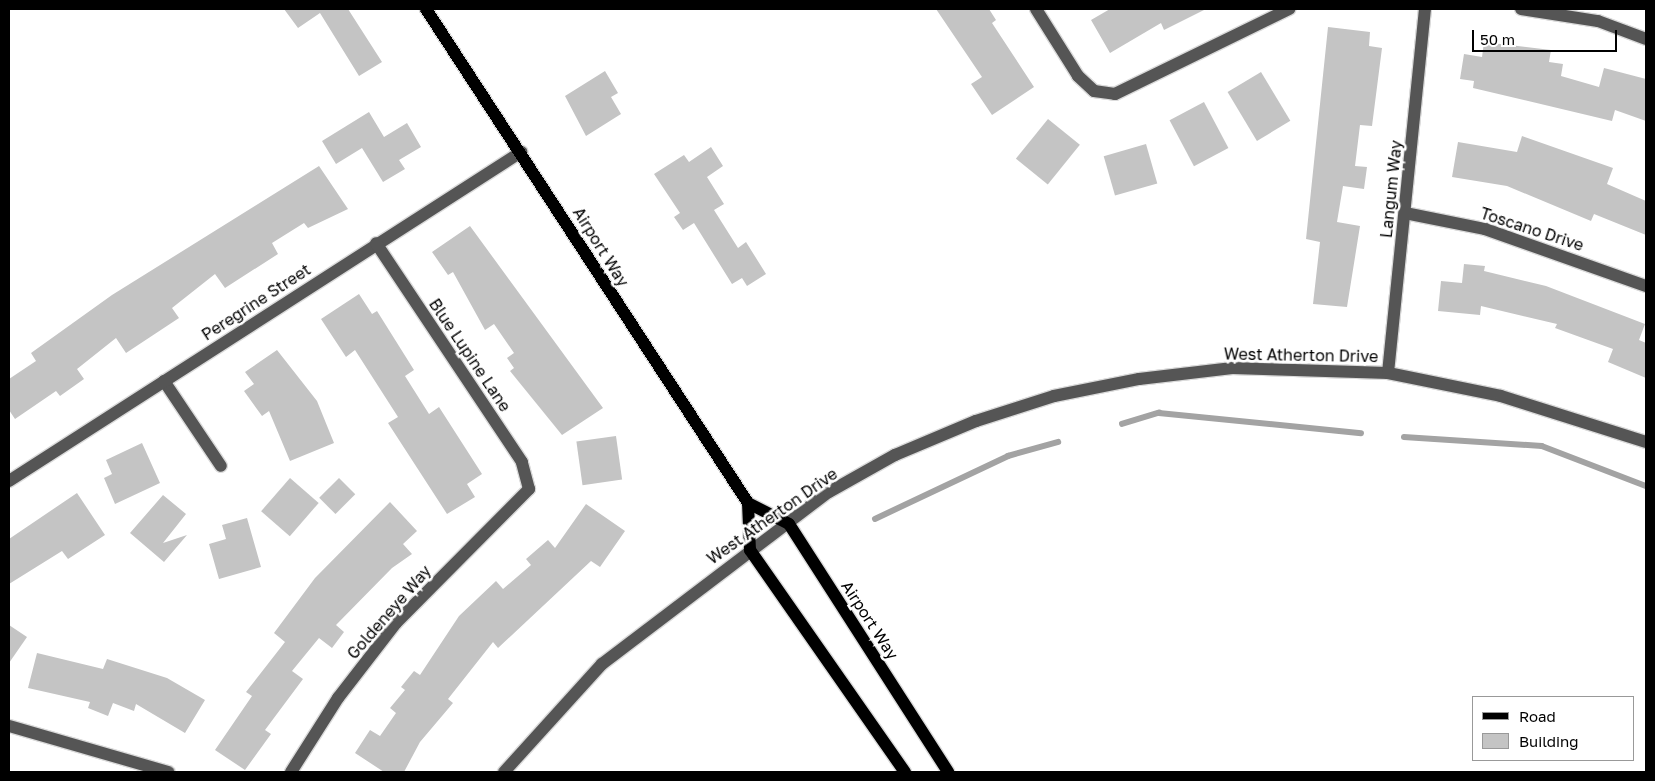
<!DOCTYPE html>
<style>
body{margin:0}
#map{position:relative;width:1655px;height:781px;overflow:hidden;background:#fff;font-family:"Golos Text",sans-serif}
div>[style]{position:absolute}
.stream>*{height:5.5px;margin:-2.75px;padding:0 2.75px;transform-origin:2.75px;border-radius:2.75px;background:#a3a3a3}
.building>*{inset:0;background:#c4c4c4;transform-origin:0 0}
.roads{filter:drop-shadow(1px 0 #dbdbdb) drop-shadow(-1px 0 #dbdbdb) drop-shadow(0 1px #dbdbdb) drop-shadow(0 -1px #dbdbdb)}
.minor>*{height:12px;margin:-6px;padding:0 6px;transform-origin:6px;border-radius:6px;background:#555}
.major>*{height:12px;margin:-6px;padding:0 6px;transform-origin:6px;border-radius:6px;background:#000}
span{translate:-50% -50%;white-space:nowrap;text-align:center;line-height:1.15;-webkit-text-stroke:5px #fff;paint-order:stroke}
.street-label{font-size:16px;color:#000}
.frame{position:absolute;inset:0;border:10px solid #000;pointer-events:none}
.legend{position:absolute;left:1472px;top:696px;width:162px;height:65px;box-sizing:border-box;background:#fff;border:1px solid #999;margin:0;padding:6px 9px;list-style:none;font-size:15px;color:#000}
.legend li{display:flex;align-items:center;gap:10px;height:25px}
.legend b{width:25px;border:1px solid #999}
.scale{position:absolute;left:1472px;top:30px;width:145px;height:22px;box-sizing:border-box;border:2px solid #000;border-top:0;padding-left:6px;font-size:15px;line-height:18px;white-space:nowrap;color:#000;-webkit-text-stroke:4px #fff;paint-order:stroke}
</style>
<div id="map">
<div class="stream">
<div style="left:1122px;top:424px;width:39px;rotate:-17deg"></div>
<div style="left:1159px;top:413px;width:203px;rotate:5.7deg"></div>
<div style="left:1404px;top:437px;width:138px;rotate:3.7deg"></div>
<div style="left:1542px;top:446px;width:111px;rotate:21deg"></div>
<div style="left:875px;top:519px;width:147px;rotate:-25.3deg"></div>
<div style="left:1008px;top:456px;width:52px;rotate:-15.6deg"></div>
</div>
<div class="building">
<div style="clip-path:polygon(284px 9px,348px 9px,382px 62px,359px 76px,320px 13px,298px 28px)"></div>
<div style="clip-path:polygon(936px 9px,989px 9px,996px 20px,992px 23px,1034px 87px,992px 115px,971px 84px,982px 77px)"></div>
<div style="clip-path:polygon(1110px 9px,1206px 9px,1164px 30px,1161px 23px,1110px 53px,1091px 20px)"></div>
<div style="clip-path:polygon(1328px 27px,1370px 32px,1369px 46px,1382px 48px,1372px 126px,1360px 125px,1355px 166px,1367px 167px,1364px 189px,1343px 186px,1337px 222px,1360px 226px,1347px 307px,1313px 304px,1320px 242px,1306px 239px)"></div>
<div style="clip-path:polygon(1484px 42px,1551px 50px,1549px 62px,1563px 64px,1561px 76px,1599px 87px,1604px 68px,1646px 79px,1646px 121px,1615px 110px,1612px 121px,1473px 88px,1474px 81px,1460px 79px,1464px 54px,1482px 57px)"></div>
<div style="clip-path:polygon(605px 71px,618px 93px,611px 97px,621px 114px,586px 136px,565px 96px)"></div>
<div style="left:1261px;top:72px;width:57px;height:39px;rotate:59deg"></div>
<div style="left:1204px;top:102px;width:52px;height:39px;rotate:62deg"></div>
<div style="clip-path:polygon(369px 112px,384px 137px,407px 123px,421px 147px,399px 160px,405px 169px,383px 182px,362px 148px,336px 164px,322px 141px)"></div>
<div style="left:1048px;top:119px;width:41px;height:51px;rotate:39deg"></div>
<div style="clip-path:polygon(1522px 136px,1613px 168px,1607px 184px,1646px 201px,1646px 235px,1594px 214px,1591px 221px,1507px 186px,1452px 177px,1458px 142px,1517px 152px)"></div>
<div style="left:1146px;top:144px;width:41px;height:44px;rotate:74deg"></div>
<div style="clip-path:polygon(711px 147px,723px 166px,707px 177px,724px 204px,714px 210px,738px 248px,746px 242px,766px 274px,747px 286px,742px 278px,732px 284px,694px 223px,683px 230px,674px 217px,680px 213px,654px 174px,684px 155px,689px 162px)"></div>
<div style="clip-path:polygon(319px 166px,348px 209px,308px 228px,304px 223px,272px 243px,278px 254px,225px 288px,215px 274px,172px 308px,179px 318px,126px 353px,116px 338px,77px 369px,84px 379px,60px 396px,56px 391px,15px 419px,9px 410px,9px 379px,36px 361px,31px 353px,112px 295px)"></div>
<div style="clip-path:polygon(470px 226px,603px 408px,562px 435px,510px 371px,514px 368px,507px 358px,514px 353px,494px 324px,485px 330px,453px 272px,448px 275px,432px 252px)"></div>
<div style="clip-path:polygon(1464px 264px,1485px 266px,1484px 271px,1546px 286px,1645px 324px,1639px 340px,1646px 343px,1646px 378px,1608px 362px,1613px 349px,1555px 328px,1557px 324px,1481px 306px,1480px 315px,1438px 311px,1441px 281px,1462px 283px)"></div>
<div style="clip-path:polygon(359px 294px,372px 314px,377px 311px,414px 370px,405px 376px,429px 414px,439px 407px,482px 474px,467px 484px,475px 497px,447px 514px,388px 423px,398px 417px,355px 350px,346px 357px,321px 319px)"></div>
<div style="clip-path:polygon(277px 350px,317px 401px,334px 443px,290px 461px,269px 411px,262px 416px,244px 391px,254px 384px,245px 372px)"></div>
<div style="left:616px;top:436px;width:44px;height:40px;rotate:82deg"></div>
<div style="clip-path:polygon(142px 443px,160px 483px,115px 504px,104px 478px,112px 474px,106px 460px)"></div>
<div style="left:290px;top:478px;width:38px;height:44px;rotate:41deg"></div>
<div style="left:339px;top:478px;width:23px;height:28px;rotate:45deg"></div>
<div style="clip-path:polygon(77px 493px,105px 535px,68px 559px,62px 551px,9px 584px,9px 539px)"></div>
<div style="clip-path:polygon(163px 495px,186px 514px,163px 543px,187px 535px,164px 562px,130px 533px)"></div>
<div style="clip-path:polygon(390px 502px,417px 531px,403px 544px,412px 554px,392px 568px,336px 625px,344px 632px,332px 648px,319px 638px,292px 671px,303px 679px,265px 730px,271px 734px,245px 770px,215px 750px,252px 696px,246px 692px,285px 642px,274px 633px,315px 578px)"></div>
<div style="clip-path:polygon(586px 504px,625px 531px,600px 567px,591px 561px,498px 648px,493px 642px,448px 699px,453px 703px,420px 742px,404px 772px,384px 772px,355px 753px,370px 730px,380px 736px,396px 713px,390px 708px,405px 690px,401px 687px,414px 671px,420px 675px,459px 616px,496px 581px,503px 589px,531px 565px,526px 559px,548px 540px,555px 548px)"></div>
<div style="clip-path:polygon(247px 518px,261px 567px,219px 579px,209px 544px,226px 539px,222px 525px)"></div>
<div style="clip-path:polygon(9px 625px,27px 637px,9px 663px)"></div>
<div style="clip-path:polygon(37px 653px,103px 669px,107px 659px,167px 678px,205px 700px,185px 733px,136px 704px,134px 711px,113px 703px,108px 716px,88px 708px,90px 702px,28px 688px)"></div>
</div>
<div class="roads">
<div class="minor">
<div style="left:1036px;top:9px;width:79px;rotate:57.9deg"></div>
<div style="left:1078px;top:76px;width:22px;rotate:43deg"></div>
<div style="left:1094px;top:91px;width:21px;rotate:8deg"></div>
<div style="left:1115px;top:94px;width:194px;rotate:-26deg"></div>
<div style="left:1521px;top:9px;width:78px;rotate:8.9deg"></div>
<div style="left:1598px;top:21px;width:51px;rotate:20.6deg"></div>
<div style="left:1405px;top:213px;width:82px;rotate:11.3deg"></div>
<div style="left:1485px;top:229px;width:171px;rotate:19.5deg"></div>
<div style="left:1388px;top:373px;width:366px;rotate:-84.2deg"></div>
<div style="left:164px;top:381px;width:102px;rotate:56.2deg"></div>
<div style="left:9px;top:481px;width:609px;rotate:-32.72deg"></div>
<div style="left:9px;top:726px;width:166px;rotate:16.1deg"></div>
<div style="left:291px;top:772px;width:88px;rotate:-57.6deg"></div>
<div style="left:338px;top:698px;width:95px;rotate:-52.3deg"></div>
<div style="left:396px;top:623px;width:189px;rotate:-45.2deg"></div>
<div style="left:529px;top:489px;width:28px;rotate:-105deg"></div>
<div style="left:522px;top:462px;width:263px;rotate:-123.7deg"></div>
<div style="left:504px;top:772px;width:146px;rotate:-47.8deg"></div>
<div style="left:602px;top:664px;width:285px;rotate:-37.2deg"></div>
<div style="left:829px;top:492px;width:76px;rotate:-29.3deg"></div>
<div style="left:895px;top:455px;width:88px;rotate:-22.8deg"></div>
<div style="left:976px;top:421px;width:82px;rotate:-17.8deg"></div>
<div style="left:1054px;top:396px;width:87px;rotate:-11.3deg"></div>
<div style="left:1139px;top:379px;width:94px;rotate:-6.7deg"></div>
<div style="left:1232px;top:368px;width:156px;rotate:1.8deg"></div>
<div style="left:1388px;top:373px;width:115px;rotate:11.5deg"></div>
<div style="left:1501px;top:396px;width:152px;rotate:17.6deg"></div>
</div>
<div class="major">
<div style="left:426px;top:9px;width:590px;rotate:56.9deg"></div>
<div style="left:748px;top:503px;width:46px;rotate:27.1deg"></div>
<div style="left:789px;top:524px;width:295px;rotate:57.3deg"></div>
<div style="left:748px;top:503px;width:47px;rotate:87.6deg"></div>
<div style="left:750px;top:550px;width:271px;rotate:55.1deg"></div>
</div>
</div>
<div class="street-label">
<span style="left:1391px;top:189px;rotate:-84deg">Langum Way</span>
<span style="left:1532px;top:229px;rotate:18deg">Toscano Drive</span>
<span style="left:601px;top:247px;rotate:58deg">Airport Way</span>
<span style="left:256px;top:302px;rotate:-33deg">Peregrine Street</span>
<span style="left:470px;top:355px;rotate:56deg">Blue Lupine Lane</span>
<span style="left:1301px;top:355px;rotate:1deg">West Atherton Drive</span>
<span style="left:772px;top:516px;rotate:-35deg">West Atherton Drive</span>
<span style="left:389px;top:612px;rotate:-49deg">Goldeneye Way</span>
<span style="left:870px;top:620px;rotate:57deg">Airport Way</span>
</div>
<div class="frame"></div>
<ul class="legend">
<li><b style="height:6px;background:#000"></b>Road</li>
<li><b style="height:14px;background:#c4c4c4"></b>Building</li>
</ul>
<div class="scale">50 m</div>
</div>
